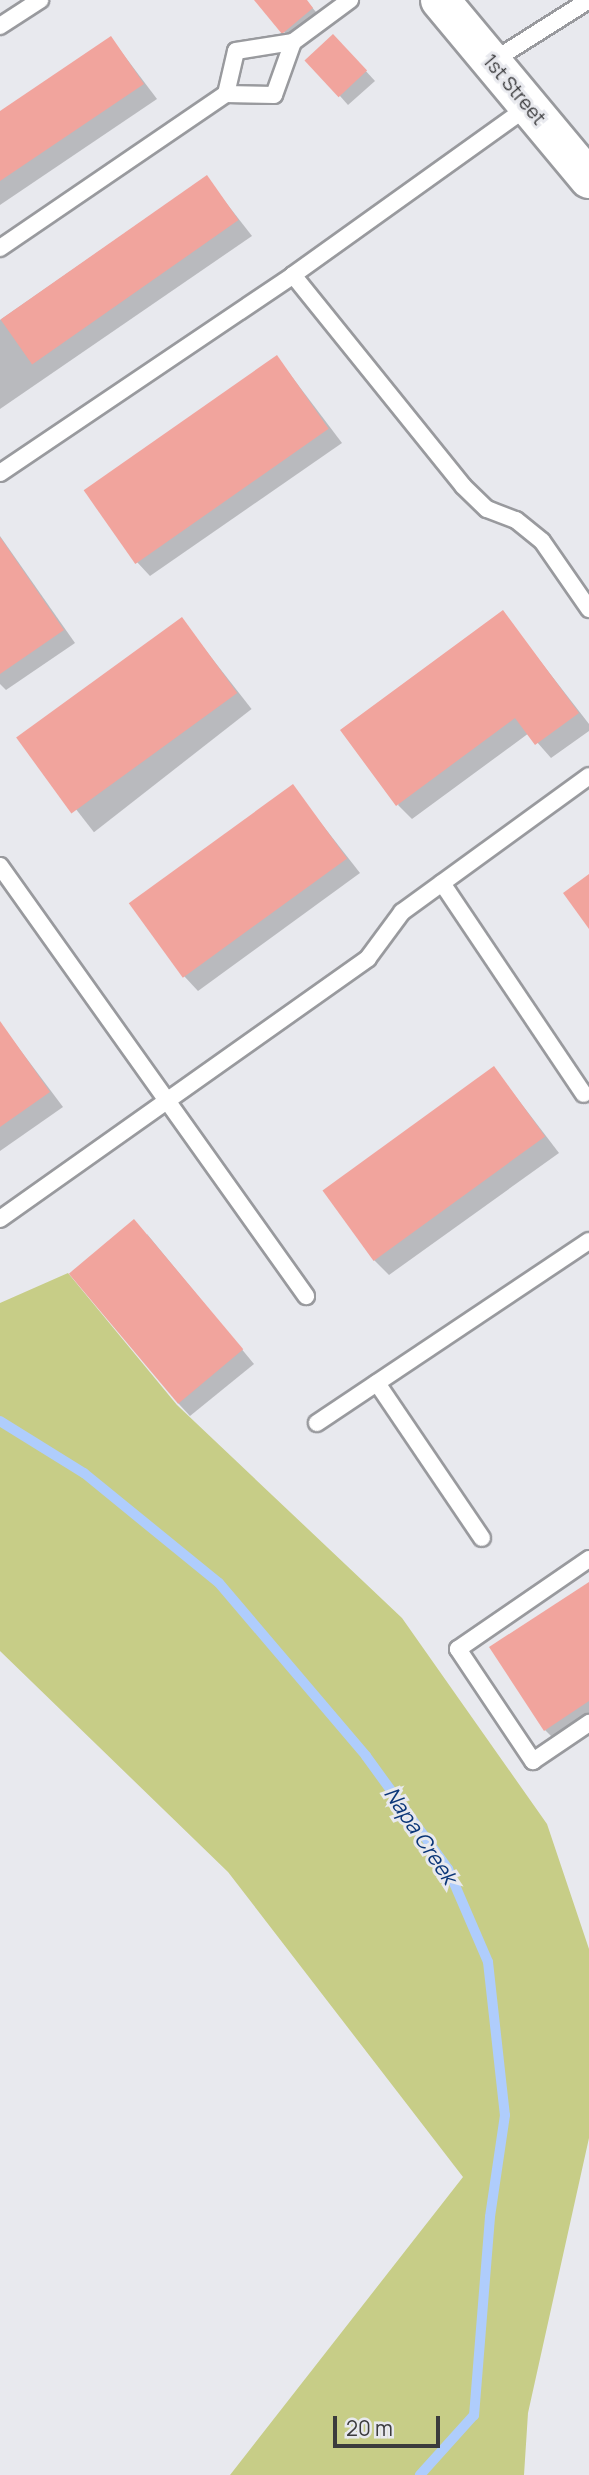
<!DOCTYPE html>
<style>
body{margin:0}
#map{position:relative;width:589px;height:2475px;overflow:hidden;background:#e8e9ee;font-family:Manrope,sans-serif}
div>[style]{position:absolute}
.green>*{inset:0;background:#c7cd87}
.shadow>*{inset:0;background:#0003;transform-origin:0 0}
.stream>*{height:10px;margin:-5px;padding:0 5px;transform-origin:5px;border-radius:5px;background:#afcdfc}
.building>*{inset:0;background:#f1a49d;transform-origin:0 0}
.roads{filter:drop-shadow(2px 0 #999a9e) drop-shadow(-2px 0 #999a9e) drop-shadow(0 2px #999a9e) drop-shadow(0 -2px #999a9e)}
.service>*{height:16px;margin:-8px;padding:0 8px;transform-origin:8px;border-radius:8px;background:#fff}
.secondary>*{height:38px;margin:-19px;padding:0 19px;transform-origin:19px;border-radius:19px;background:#fff}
span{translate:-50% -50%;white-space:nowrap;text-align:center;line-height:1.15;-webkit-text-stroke:6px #e8e9ee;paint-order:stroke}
.street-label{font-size:19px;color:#3b3b3d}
.water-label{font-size:21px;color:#0a3678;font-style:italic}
.scale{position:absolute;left:333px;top:2416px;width:107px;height:32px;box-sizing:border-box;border:4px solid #3b3b3d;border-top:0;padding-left:9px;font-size:21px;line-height:24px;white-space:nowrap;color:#3b3b3d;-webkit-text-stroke:5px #e8e9ee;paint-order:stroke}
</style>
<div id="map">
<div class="green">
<div style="clip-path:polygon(68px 1273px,177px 1405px,402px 1618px,547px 1824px,589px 1949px,589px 2138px,528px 2413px,524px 2475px,230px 2475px,463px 2177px,228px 1872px,0 1651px,0 1303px)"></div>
</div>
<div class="shadow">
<div style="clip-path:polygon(256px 0,306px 0,321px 18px,292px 41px)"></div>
<div style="clip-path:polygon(111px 38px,157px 99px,0 205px,0 113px)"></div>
<div style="clip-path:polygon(342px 45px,375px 81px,348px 105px,340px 96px)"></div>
<div style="clip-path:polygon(206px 177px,252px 236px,0 409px,0 320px)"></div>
<div style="clip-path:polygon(277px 357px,342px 443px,150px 576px,136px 561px)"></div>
<div style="clip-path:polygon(0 536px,75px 643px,6px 690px,0 684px)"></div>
<div style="clip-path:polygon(503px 613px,589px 724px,589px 731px,551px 758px,529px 733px,412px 819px,398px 805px)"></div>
<div style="left:182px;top:620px;width:113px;height:200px;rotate:52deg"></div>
<div style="clip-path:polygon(292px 786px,360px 873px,198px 991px,184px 976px)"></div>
<div style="clip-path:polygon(0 1023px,63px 1107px,0 1151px)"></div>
<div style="clip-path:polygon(494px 1068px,559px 1153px,389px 1275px,374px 1260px)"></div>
<div style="clip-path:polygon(147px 1234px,254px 1364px,190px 1416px,178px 1403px)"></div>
<div style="clip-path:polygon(589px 1584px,589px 1725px,560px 1745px,545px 1730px)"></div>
</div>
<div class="stream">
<div style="left:0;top:1421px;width:99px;rotate:31.8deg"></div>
<div style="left:84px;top:1473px;width:174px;rotate:39.2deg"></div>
<div style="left:219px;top:1583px;width:227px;rotate:49.6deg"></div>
<div style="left:366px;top:1756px;width:140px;rotate:54deg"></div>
<div style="left:448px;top:1869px;width:101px;rotate:66.7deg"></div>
<div style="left:488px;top:1962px;width:154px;rotate:83.7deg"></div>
<div style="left:505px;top:2115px;width:103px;rotate:98.4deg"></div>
<div style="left:490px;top:2217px;width:199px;rotate:94.6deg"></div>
<div style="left:474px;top:2415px;width:81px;rotate:132deg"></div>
</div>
<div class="building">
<div style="clip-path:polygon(254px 0,307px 0,313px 8px,282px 34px)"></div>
<div style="left:333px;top:34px;width:50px;height:39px;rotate:47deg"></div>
<div style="clip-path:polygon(111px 36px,144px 84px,0 181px,0 111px)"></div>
<div style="left:207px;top:175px;width:55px;height:252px;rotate:55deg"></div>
<div style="left:277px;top:355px;width:90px;height:236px;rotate:55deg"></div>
<div style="clip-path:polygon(0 537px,64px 630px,0 674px)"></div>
<div style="clip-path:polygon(503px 610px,579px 713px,535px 745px,515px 718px,396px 806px,340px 730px)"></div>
<div style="left:182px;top:617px;width:94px;height:205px;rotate:54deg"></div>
<div style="left:293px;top:784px;width:92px;height:203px;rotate:54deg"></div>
<div style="clip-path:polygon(589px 874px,589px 929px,563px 893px)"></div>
<div style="clip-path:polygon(0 1021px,50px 1092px,0 1127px)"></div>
<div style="left:494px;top:1066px;width:87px;height:212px;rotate:54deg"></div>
<div style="left:134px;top:1219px;width:170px;height:85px;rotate:50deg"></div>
<div style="clip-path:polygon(589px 1582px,589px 1701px,544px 1731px,489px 1647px)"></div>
</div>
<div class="roads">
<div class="service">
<div style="left:0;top:26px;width:48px;rotate:-33deg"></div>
<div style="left:293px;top:42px;width:56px;rotate:109.7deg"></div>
<div style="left:274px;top:95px;width:48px;rotate:-178.8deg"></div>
<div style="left:226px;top:94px;width:44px;rotate:-76.9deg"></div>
<div style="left:236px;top:51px;width:58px;rotate:-9deg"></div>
<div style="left:293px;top:42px;width:71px;rotate:-36.4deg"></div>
<div style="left:491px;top:62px;width:116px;rotate:-32.3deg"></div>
<div style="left:0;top:248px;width:273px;rotate:-34.3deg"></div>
<div style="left:293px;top:275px;width:271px;rotate:51.1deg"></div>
<div style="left:463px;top:486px;width:33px;rotate:44deg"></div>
<div style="left:487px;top:509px;width:31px;rotate:21deg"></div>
<div style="left:516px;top:520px;width:33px;rotate:39deg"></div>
<div style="left:542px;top:541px;width:83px;rotate:55.3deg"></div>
<div style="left:0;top:473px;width:354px;rotate:-34deg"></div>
<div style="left:293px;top:275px;width:289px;rotate:-35.6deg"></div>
<div style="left:0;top:866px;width:528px;rotate:54.56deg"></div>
<div style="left:442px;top:883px;width:254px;rotate:56.1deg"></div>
<div style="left:0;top:1219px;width:451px;rotate:-35.3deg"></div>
<div style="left:368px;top:958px;width:57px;rotate:-53.5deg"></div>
<div style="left:402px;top:912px;width:231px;rotate:-36deg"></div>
<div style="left:377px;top:1383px;width:187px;rotate:55.9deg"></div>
<div style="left:317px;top:1423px;width:327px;rotate:-33.8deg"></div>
<div style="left:589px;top:1559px;width:159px;rotate:145.5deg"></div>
<div style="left:458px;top:1649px;width:135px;rotate:56.2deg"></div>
<div style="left:533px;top:1761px;width:68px;rotate:-34.2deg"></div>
</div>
<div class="secondary">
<div style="left:440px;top:0;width:233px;rotate:50.2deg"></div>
</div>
</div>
<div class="street-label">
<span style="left:514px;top:90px;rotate:50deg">1st Street</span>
</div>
<div class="water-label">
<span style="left:421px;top:1835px;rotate:56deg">Napa Creek</span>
</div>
<div class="scale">20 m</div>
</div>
